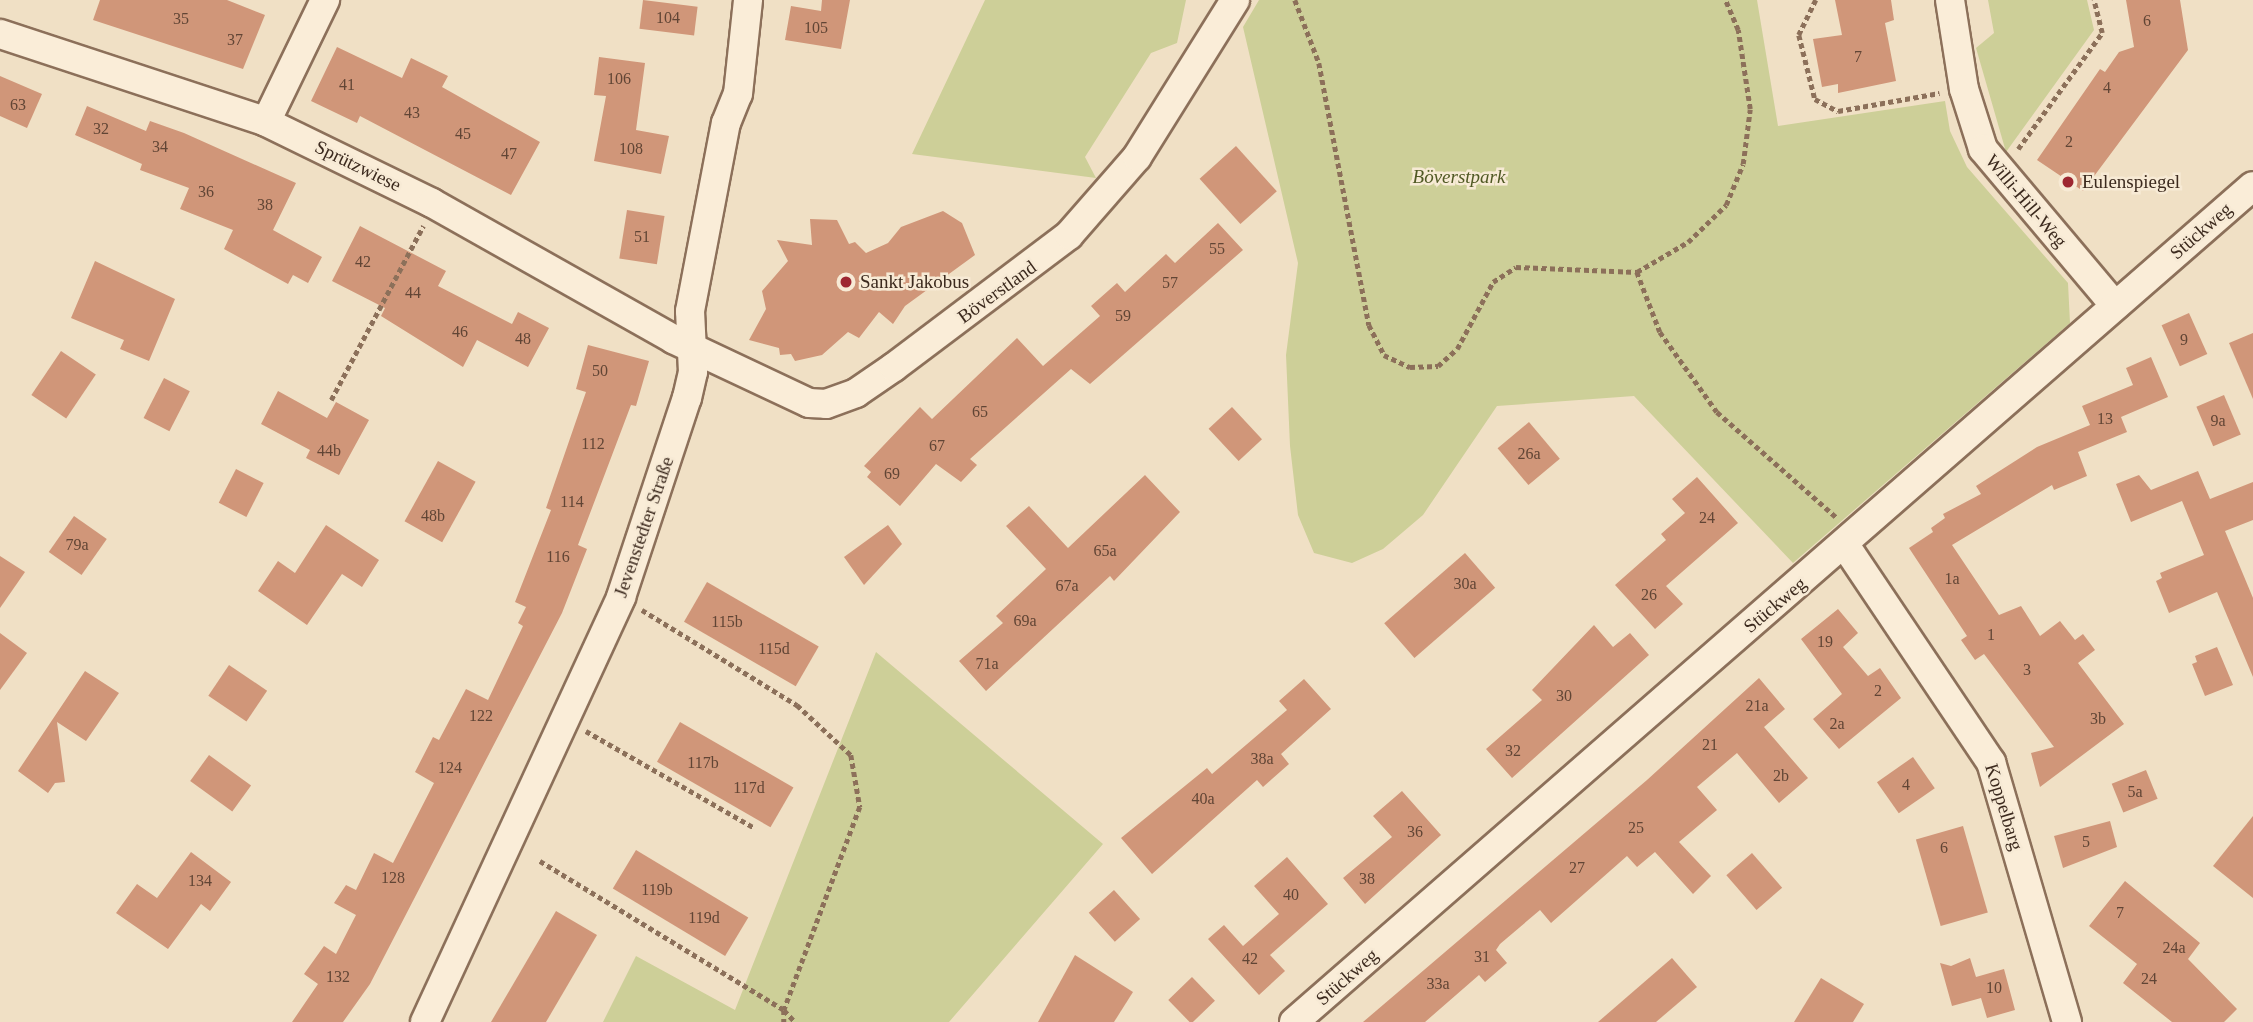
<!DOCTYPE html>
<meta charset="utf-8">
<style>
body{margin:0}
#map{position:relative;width:2253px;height:1022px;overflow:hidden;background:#f0e0c5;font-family:"Times New Roman",serif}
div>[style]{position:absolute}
.green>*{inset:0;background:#cdcf98}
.building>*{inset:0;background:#d09679;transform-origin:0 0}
.path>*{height:4.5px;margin-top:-2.25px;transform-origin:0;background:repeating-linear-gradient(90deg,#8c705a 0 5px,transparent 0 8.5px)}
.roads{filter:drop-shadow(2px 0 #8c705a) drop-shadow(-2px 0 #8c705a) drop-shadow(0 2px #8c705a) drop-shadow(0 -2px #8c705a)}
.minor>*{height:28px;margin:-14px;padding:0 14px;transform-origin:14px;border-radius:14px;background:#faedd8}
.dots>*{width:19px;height:19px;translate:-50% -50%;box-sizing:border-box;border:4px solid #f7ead5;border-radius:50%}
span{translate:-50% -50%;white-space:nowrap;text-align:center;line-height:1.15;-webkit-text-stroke:5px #f7ead5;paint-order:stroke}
.number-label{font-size:16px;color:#614535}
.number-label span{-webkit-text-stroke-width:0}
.street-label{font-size:19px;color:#3c2a1e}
.park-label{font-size:19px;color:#505924;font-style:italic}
.poi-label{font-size:19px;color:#3c2a1e}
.left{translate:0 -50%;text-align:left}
</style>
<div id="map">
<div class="green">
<div style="clip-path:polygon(985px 0,1186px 0,1177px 43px,1151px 53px,1085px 157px,1096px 178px,912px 154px)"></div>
<div style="clip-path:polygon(1259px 0,1757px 0,1778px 126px,1945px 101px,1950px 131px,1967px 167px,2068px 283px,2070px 323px,1793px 563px,1634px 396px,1497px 406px,1423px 515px,1383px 549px,1352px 563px,1314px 553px,1298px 515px,1290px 446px,1286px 355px,1298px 263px,1243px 27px)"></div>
<div style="clip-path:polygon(1988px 0,2087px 0,2094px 30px,2006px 152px,1976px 48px,1994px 33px)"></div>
<div style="clip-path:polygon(876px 652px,1103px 844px,949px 1022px,603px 1022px,636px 956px,735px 1010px)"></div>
</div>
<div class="building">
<div style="clip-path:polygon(100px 0,227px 0,265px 15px,243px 69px,93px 20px)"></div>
<div style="left:643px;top:0;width:55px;height:29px;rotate:7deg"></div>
<div style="clip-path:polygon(822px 0,850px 0,841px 49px,785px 40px,791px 6px,821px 11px)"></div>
<div style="clip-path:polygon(1835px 0,1891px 0,1894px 20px,1885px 23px,1896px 81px,1838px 93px,1838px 84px,1822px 87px,1813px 39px,1842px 35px)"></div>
<div style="clip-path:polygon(2126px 0,2180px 0,2188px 50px,2083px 191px,2037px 160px,2100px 69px,2105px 72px,2119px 52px,2134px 47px)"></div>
<div style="clip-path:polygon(337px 47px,402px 78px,411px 58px,448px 76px,442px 87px,540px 142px,511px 195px,360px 116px,357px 123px,311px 101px)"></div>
<div style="clip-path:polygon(599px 57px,645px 63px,636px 130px,669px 136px,661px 174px,594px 161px,606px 96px,594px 95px)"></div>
<div style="clip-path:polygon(0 76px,42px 94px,27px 128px,0 116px)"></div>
<div style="clip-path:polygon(87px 106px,146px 131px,150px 121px,184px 133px,296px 183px,273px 230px,322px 257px,308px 283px,293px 275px,288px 284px,224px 249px,233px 230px,180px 209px,189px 188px,140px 170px,142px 164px,75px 135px)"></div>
<div style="left:1236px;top:146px;width:61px;height:49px;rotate:48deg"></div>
<div style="left:627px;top:210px;width:38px;height:49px;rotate:9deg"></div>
<div style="clip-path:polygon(943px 211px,962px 223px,975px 255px,905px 306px,893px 324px,879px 312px,859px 338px,848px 332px,822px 355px,795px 361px,791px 354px,780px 355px,779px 348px,749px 340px,766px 309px,762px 291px,788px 261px,777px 240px,812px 245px,810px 219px,837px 220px,849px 244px,855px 242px,866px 253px,888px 243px,901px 227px)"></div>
<div style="clip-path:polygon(1218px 223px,1243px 250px,1090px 384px,1071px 369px,970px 459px,977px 465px,961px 482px,936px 464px,900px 506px,867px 477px,871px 472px,864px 466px,920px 407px,932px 419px,1017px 338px,1043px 366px,1100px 316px,1091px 306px,1117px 283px,1125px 292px,1166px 254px,1175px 263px)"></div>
<div style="clip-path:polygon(360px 226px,446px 271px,438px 286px,512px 324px,518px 312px,549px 328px,528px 367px,477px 340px,463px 367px,381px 316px,385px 308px,332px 281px)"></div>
<div style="clip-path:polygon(95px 261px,175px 299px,149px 361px,120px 349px,124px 340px,71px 318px)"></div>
<div style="left:2189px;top:313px;width:45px;height:30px;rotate:66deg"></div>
<div style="clip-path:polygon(2253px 333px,2253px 399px,2229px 343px)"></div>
<div style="clip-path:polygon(588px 345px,649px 361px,636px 406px,631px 405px,578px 545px,587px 549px,562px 613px,370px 984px,343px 1022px,292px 1022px,318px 984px,304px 974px,324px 946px,336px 954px,356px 915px,334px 903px,346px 885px,356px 890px,374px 853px,393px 863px,434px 783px,415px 772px,433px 737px,439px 740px,466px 689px,488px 700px,523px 626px,518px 623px,526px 607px,515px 602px,551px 510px,546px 508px,586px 392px,576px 389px)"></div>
<div style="left:61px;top:351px;width:42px;height:53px;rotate:34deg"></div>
<div style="clip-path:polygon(2151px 357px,2168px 397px,2121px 417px,2127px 432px,2078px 452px,2087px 476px,2054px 490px,2052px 485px,1952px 545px,1999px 615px,2021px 606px,2040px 636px,2060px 621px,2075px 640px,2083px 634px,2095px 650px,2078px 663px,2124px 724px,2040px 787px,2031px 753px,2054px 747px,1984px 654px,1975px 660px,1961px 640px,1967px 636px,1909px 548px,1933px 532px,1931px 528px,1945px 518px,1943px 514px,1981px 494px,1976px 486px,2037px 447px,2090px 425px,2082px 406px,2133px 385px,2126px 368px)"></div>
<div style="left:164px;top:378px;width:29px;height:45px;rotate:27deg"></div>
<div style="clip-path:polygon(278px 391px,327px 418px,336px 402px,369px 420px,339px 475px,306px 458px,310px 450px,261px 424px)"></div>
<div style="left:2224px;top:395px;width:43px;height:30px;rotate:67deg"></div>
<div style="left:1232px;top:407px;width:44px;height:32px;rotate:47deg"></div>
<div style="left:1529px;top:422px;width:48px;height:41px;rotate:50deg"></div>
<div style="left:438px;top:461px;width:43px;height:69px;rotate:29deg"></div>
<div style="left:236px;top:469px;width:31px;height:38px;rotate:27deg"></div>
<div style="clip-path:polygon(2198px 471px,2210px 499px,2253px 482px,2253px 520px,2225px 531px,2253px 598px,2253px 677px,2217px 592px,2169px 613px,2156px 581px,2162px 578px,2160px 573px,2204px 555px,2182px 501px,2131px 522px,2116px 484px,2139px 475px,2151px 490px)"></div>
<div style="clip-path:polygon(1145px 475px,1180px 512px,1114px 581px,1110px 576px,986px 691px,959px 661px,1003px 623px,996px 616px,1046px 569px,1006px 526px,1029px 506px,1068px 548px)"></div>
<div style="clip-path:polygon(1697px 477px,1738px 523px,1666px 586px,1683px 604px,1655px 629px,1615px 585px,1666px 540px,1661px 534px,1685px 513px,1672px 499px)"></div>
<div style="left:74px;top:516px;width:40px;height:44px;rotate:35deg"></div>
<div style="clip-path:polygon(326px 525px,379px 560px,362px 587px,342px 574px,307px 625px,258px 591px,278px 561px,295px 573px)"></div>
<div style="clip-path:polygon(888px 525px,902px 544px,864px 585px,844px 557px)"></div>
<div style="left:1465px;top:553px;width:46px;height:107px;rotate:49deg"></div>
<div style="clip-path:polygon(0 556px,25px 572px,0 608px)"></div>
<div style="left:707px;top:582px;width:129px;height:46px;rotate:30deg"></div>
<div style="clip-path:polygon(1838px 609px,1858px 633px,1843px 647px,1868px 676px,1880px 668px,1901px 698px,1839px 749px,1813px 719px,1842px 694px,1801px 639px)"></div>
<div style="clip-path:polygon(1594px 625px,1613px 647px,1630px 633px,1649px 655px,1512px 778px,1486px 749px,1542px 700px,1532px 690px)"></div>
<div style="clip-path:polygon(0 633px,27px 653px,0 690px)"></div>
<div style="clip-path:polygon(2217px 647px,2233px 685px,2205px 696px,2192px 664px,2197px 662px,2195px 656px)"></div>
<div style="left:229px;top:665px;width:46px;height:37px;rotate:34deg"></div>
<div style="clip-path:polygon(85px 671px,119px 693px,86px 741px,57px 722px,65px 782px,55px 783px,48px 793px,18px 771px)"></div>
<div style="clip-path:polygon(1759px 678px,1785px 709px,1764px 727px,1808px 778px,1779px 803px,1737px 753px,1697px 787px,1717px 810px,1679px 842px,1711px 876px,1693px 894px,1655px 852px,1637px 867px,1627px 856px,1551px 923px,1540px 910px,1500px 944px,1496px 950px,1507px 963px,1485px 982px,1479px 975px,1425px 1022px,1363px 1022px,1647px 780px)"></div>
<div style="clip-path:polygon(1304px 679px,1331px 709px,1281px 754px,1289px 764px,1263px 787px,1257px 780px,1152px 874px,1121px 838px,1207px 768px,1212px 774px,1287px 710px,1279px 701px)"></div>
<div style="left:680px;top:722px;width:131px;height:46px;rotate:30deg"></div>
<div style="left:209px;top:755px;width:52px;height:32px;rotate:36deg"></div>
<div style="left:1913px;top:757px;width:38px;height:44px;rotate:55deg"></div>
<div style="left:2146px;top:770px;width:31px;height:37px;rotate:68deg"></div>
<div style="clip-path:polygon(1402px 791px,1441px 835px,1365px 904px,1343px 878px,1392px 837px,1373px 816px)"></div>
<div style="clip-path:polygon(2253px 816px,2253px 898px,2213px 866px)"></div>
<div style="clip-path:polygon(2110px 821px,2117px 847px,2063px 868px,2054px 836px)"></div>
<div style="left:1963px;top:826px;width:90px;height:49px;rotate:74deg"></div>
<div style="left:636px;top:850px;width:131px;height:45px;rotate:31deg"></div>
<div style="clip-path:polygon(191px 852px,231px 882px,210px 911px,201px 904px,168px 949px,116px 913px,137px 884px,157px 898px)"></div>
<div style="left:1752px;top:853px;width:46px;height:34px;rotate:49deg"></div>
<div style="clip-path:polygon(1287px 857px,1328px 904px,1270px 955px,1285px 971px,1259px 995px,1208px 939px,1224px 925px,1243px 946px,1279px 914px,1254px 886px)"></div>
<div style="clip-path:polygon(2125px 881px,2200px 943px,2188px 959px,2237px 1009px,2224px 1022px,2172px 1022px,2123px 983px,2137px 964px,2089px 926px)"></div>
<div style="left:1114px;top:890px;width:39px;height:34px;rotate:48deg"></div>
<div style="clip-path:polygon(556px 911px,597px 935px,546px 1022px,491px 1022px)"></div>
<div style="clip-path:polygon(1075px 955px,1133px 992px,1114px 1022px,1038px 1022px)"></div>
<div style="clip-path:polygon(1672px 958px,1697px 987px,1656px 1022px,1598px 1022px)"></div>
<div style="clip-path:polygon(1970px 958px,1976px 977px,2004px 969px,2015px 1010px,1987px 1018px,1981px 998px,1952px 1006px,1940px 963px,1951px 966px)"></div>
<div style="left:1192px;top:977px;width:33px;height:33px;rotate:46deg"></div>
<div style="clip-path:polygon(1821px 978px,1864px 1004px,1853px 1022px,1794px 1022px)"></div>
</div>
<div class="path">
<div style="left:1295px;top:0;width:67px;rotate:69.1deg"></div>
<div style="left:1319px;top:63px;width:267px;rotate:79.2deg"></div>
<div style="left:1369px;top:325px;width:34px;rotate:63deg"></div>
<div style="left:1384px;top:355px;width:29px;rotate:25deg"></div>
<div style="left:1410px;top:367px;width:28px;rotate:-2deg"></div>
<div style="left:1438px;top:366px;width:25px;rotate:-42deg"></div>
<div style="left:1457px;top:349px;width:76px;rotate:-61.8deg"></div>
<div style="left:1493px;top:282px;width:27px;rotate:-33deg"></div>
<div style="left:1516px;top:267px;width:121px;rotate:2.4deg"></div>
<div style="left:1637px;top:272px;width:59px;rotate:-30.5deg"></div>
<div style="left:1688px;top:242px;width:53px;rotate:-44.2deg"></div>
<div style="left:1726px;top:205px;width:44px;rotate:-67.5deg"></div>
<div style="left:1743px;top:164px;width:55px;rotate:-82.7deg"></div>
<div style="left:1750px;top:109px;width:80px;rotate:-98.6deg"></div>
<div style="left:1738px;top:30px;width:33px;rotate:-113deg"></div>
<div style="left:1816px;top:0;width:39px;rotate:116deg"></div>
<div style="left:1799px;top:35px;width:66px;rotate:76deg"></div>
<div style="left:1815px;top:99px;width:26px;rotate:28deg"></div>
<div style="left:1838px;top:111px;width:103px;rotate:-10.1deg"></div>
<div style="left:2018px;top:149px;width:143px;rotate:-54.1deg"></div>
<div style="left:2102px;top:33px;width:34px;rotate:-104deg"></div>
<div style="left:1637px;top:272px;width:64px;rotate:69deg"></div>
<div style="left:1660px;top:332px;width:98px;rotate:54.5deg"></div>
<div style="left:1717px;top:412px;width:159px;rotate:41.4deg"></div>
<div style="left:331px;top:400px;width:197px;rotate:-62.1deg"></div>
<div style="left:642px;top:610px;width:182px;rotate:31.5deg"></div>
<div style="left:797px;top:705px;width:74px;rotate:42.8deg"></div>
<div style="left:851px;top:755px;width:53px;rotate:80.2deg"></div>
<div style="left:860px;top:807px;width:217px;rotate:110.5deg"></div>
<div style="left:784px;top:1010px;width:16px;rotate:47deg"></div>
<div style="left:586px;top:731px;width:195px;rotate:29.9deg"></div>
<div style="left:540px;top:861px;width:286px;rotate:31.4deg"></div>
<div style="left:784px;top:1010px;width:12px;rotate:90deg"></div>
</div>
<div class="roads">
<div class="minor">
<div style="left:1950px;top:0;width:90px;rotate:81.1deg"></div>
<div style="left:1964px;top:89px;width:63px;rotate:72.4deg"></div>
<div style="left:1983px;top:149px;width:205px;rotate:49.9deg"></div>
<div style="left:0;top:34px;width:276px;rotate:18.2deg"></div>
<div style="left:262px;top:120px;width:189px;rotate:26deg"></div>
<div style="left:432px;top:203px;width:277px;rotate:29.4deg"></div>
<div style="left:673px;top:339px;width:150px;rotate:25.2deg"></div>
<div style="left:809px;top:403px;width:17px;rotate:3deg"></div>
<div style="left:826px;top:404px;width:32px;rotate:-20deg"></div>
<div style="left:856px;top:393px;width:46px;rotate:-34.4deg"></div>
<div style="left:894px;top:367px;width:219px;rotate:-37deg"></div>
<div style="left:1069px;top:235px;width:103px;rotate:-48.9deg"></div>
<div style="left:1137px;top:157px;width:185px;rotate:-58deg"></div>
<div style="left:266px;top:122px;width:136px;rotate:-64.2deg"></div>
<div style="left:1845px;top:545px;width:262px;rotate:56.1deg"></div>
<div style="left:1991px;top:762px;width:271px;rotate:73.7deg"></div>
<div style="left:425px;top:1022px;width:468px;rotate:-65.2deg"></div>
<div style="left:621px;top:597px;width:210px;rotate:-71.7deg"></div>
<div style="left:687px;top:398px;width:27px;rotate:-77deg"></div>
<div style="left:693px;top:372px;width:61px;rotate:-92.8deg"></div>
<div style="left:690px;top:311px;width:191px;rotate:-79.2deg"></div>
<div style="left:726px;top:123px;width:31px;rotate:-68deg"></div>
<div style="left:738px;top:94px;width:95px;rotate:-83.9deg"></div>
<div style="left:1294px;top:1022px;width:1272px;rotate:-41.08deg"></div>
</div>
</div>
<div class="dots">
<div style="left:2068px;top:182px;background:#9e2731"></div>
<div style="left:846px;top:282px;background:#9e2731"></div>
</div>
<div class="number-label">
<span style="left:668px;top:18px">104</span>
<span style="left:181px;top:19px">35</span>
<span style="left:2147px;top:21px">6</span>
<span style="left:816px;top:28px">105</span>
<span style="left:235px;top:40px">37</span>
<span style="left:1858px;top:57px">7</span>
<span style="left:619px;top:79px">106</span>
<span style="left:347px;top:85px">41</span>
<span style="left:2107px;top:88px">4</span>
<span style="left:18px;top:105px">63</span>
<span style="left:412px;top:113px">43</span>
<span style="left:101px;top:129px">32</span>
<span style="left:463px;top:134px">45</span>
<span style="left:2069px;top:142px">2</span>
<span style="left:160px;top:147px">34</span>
<span style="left:631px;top:149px">108</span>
<span style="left:509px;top:154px">47</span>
<span style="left:206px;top:192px">36</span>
<span style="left:265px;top:205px">38</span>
<span style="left:642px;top:237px">51</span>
<span style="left:1217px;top:249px">55</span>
<span style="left:363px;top:262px">42</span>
<span style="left:1170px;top:283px">57</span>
<span style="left:413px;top:293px">44</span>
<span style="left:1123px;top:316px">59</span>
<span style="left:460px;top:332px">46</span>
<span style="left:523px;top:339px">48</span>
<span style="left:2184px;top:340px">9</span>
<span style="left:600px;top:371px">50</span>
<span style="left:980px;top:412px">65</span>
<span style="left:2105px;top:419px">13</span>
<span style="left:2218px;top:421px">9a</span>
<span style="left:593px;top:444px">112</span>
<span style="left:937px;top:446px">67</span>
<span style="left:329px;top:451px">44b</span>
<span style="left:1529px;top:454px">26a</span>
<span style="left:892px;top:474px">69</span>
<span style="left:572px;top:502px">114</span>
<span style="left:433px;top:516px">48b</span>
<span style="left:1707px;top:518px">24</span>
<span style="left:77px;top:545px">79a</span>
<span style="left:1105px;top:551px">65a</span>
<span style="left:558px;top:557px">116</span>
<span style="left:1952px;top:579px">1a</span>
<span style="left:1465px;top:584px">30a</span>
<span style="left:1067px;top:586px">67a</span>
<span style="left:1649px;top:595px">26</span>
<span style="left:1025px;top:621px">69a</span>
<span style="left:727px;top:622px">115b</span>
<span style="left:1991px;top:635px">1</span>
<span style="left:1825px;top:642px">19</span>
<span style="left:774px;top:649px">115d</span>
<span style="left:987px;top:664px">71a</span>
<span style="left:2027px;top:670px">3</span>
<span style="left:1878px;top:691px">2</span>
<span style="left:1564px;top:696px">30</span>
<span style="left:1757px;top:706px">21a</span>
<span style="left:481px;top:716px">122</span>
<span style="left:2098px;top:719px">3b</span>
<span style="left:1837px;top:724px">2a</span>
<span style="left:1710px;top:745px">21</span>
<span style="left:1513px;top:751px">32</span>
<span style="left:1262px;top:759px">38a</span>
<span style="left:703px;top:763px">117b</span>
<span style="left:450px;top:768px">124</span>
<span style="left:1781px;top:776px">2b</span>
<span style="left:1906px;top:785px">4</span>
<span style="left:749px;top:788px">117d</span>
<span style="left:2135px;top:792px">5a</span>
<span style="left:1203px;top:799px">40a</span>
<span style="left:1636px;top:828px">25</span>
<span style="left:1415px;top:832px">36</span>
<span style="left:2086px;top:842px">5</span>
<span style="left:1944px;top:848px">6</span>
<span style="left:1577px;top:868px">27</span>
<span style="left:393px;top:878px">128</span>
<span style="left:1367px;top:879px">38</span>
<span style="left:200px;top:881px">134</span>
<span style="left:657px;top:890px">119b</span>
<span style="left:1291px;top:895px">40</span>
<span style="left:2120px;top:913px">7</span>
<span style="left:704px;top:918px">119d</span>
<span style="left:2174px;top:948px">24a</span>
<span style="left:1482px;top:957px">31</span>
<span style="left:1250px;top:959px">42</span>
<span style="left:338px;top:977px">132</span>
<span style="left:2149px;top:979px">24</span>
<span style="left:1438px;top:984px">33a</span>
<span style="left:1994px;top:988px">10</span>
</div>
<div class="street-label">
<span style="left:358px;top:166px;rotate:26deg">Sprützwiese</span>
<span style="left:2026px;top:201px;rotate:50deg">Willi-Hill-Weg</span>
<span style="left:2201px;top:231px;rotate:-41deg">Stückweg</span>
<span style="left:997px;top:292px;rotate:-36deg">Böverstland</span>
<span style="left:644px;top:527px;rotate:-71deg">Jevenstedter Straße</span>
<span style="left:1775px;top:605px;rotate:-40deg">Stückweg</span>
<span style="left:2004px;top:807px;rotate:73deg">Koppelbarg</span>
<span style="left:1347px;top:977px;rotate:-41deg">Stückweg</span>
</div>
<div class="park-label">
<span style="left:1459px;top:177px">Böverstpark</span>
</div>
<div class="poi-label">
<span class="left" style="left:2082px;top:182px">Eulenspiegel</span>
<span class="left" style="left:860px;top:282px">Sankt Jakobus</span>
</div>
</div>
